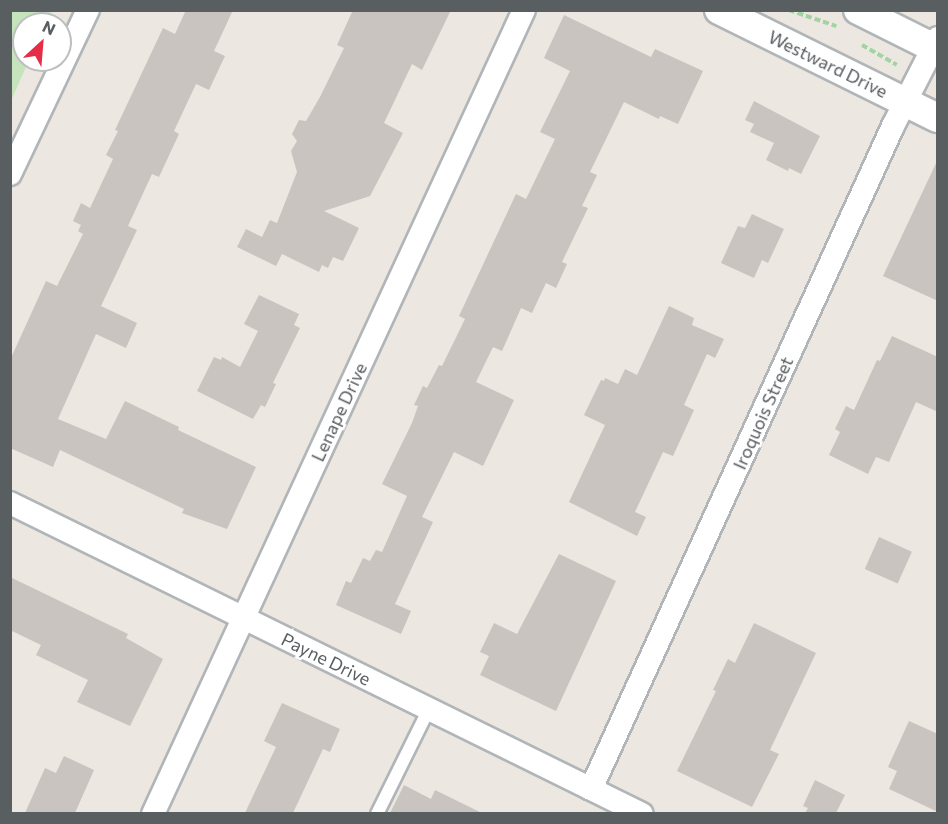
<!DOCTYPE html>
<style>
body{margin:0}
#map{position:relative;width:948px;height:824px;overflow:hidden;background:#ece7e0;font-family:Commissioner,sans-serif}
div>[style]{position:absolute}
.green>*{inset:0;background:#c5e4bc}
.building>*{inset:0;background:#c9c4bf;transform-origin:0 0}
.path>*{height:4px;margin-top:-2px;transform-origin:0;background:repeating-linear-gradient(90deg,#a0d5a2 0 6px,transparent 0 9px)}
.roads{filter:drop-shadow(2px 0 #b1b5b8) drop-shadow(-2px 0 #b1b5b8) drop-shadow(0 2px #b1b5b8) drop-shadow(0 -2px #b1b5b8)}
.service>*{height:12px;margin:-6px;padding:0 6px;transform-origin:6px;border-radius:6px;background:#fff}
.minor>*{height:22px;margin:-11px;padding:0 11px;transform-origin:11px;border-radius:11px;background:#fff}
.tertiary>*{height:28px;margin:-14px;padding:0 14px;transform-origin:14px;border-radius:14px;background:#fff}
span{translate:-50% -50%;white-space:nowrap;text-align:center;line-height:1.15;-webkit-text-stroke:5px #fff;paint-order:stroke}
.street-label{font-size:18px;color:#595e61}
.frame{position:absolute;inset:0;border:12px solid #595e61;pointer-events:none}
.north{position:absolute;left:12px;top:12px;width:60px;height:60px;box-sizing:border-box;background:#fff;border:2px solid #bdbfc0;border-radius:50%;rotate:26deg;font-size:16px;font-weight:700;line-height:24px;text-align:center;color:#595e61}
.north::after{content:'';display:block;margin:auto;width:21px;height:27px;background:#e62c47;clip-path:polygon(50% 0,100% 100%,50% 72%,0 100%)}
</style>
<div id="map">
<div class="green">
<div style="clip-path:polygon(11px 10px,52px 11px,46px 24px,24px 24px,24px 60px,29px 60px,11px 101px)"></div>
</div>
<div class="building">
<div style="clip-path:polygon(186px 10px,233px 10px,214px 51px,225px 56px,209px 90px,196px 84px,174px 131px,179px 134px,159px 177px,152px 174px,128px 226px,137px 230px,101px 306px,137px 323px,126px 348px,96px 334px,58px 419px,106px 439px,125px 401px,179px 427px,178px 430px,256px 467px,227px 529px,182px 513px,184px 509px,60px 450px,53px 467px,10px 448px,10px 360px,46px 281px,57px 286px,83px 234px,78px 231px,81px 225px,73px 221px,81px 203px,90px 208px,113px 159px,106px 155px,118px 131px,115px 130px,163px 28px,175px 34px)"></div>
<div style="clip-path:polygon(353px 10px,451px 10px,422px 70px,412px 64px,384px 123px,403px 133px,370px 196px,324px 211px,359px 228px,343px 261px,333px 257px,328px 268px,322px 265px,319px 272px,282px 254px,276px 266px,237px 247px,246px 229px,262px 237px,270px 220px,277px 223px,297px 172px,291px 151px,297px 141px,292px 134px,299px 120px,306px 121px,320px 97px,344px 48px,337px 45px)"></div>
<div style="clip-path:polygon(564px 15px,651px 57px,655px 49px,703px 71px,678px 124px,660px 116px,659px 119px,624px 102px,590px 172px,597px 175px,582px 206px,588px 208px,562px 262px,567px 264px,556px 288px,546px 283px,532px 313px,521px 308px,502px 351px,493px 347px,476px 382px,514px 400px,483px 466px,454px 452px,422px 517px,433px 522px,395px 604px,411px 611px,401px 634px,336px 605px,346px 581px,351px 583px,363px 558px,370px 561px,376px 550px,382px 552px,407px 496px,382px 484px,412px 423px,418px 406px,414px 405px,423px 386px,427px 388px,439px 365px,442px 366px,465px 319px,459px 316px,516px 194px,526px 199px,555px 139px,540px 132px,570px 71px,544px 58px)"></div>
<div style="clip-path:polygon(754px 101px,820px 136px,801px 174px,789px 168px,788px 171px,766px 160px,774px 143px,750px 132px,754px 124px,745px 120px)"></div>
<div style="clip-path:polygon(938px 159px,938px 301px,883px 276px)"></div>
<div style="clip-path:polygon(752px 214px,784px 229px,768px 263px,762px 260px,754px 278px,721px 263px,738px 226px,745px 228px)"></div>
<div style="clip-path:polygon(259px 295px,299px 314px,294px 325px,300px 328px,273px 383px,276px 384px,265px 407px,261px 405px,253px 419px,197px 391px,214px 357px,221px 360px,222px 357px,240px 367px,258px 331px,244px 324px)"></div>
<div style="clip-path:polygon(669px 306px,694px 318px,692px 325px,724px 339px,715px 358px,707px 354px,684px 405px,694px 410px,673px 456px,663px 452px,635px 512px,646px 517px,637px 536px,569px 502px,605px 425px,584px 415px,601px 380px,604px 381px,605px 378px,618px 384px,625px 369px,637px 375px)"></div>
<div style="clip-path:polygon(892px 336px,938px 357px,938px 412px,916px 402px,889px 462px,876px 457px,868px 474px,829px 455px,840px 432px,835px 429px,846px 406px,854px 410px,877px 360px,880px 361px)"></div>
<div style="left:879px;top:537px;width:36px;height:35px;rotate:24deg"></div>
<div style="clip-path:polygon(559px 554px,616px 581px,556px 711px,480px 675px,489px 656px,480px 652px,494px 623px,517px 634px)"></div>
<div style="clip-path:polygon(10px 577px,128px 634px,126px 638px,163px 659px,130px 726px,77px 702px,88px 680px,36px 655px,41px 645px,10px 630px)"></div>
<div style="clip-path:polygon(754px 623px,816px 653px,770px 750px,779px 754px,752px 807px,677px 771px,716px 691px,713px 690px,728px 659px,735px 663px)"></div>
<div style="clip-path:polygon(282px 703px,340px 729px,330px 752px,323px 749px,293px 813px,245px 813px,276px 747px,264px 741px)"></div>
<div style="clip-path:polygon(909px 721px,938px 734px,938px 812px,889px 789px,897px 771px,888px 767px)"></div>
<div style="clip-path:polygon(64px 756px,94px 770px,75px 813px,25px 813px,45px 768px,56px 773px)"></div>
<div style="clip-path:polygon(815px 780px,845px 795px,836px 813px,805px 813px,808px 808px,803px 806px)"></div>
<div style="clip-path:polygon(404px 785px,431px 799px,435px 790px,482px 813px,390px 813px)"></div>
</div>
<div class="path">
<div style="left:789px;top:10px;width:50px;rotate:18.8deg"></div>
<div style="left:862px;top:45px;width:40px;rotate:29.7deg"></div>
</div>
<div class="roads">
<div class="service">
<div style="left:377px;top:814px;width:117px;rotate:-63.7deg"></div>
</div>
<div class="minor">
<div style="left:10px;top:174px;width:182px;rotate:-64.6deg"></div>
<div style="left:10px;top:503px;width:704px;rotate:26.2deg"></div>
<div style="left:591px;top:789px;width:729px;rotate:-65.51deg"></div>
<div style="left:893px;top:126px;width:99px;rotate:-62.9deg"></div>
<div style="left:153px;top:814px;width:885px;rotate:-65.23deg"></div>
</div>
<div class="tertiary">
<div style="left:719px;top:10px;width:244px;rotate:26.3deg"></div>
<div style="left:858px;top:10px;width:89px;rotate:26.6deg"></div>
</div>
</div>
<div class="street-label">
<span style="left:828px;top:64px;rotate:26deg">Westward Drive</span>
<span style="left:339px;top:412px;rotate:-65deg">Lenape Drive</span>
<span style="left:763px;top:413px;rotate:-66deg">Iroquois Street</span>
<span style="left:326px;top:659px;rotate:26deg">Payne Drive</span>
</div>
<div class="frame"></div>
<div class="north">N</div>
</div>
